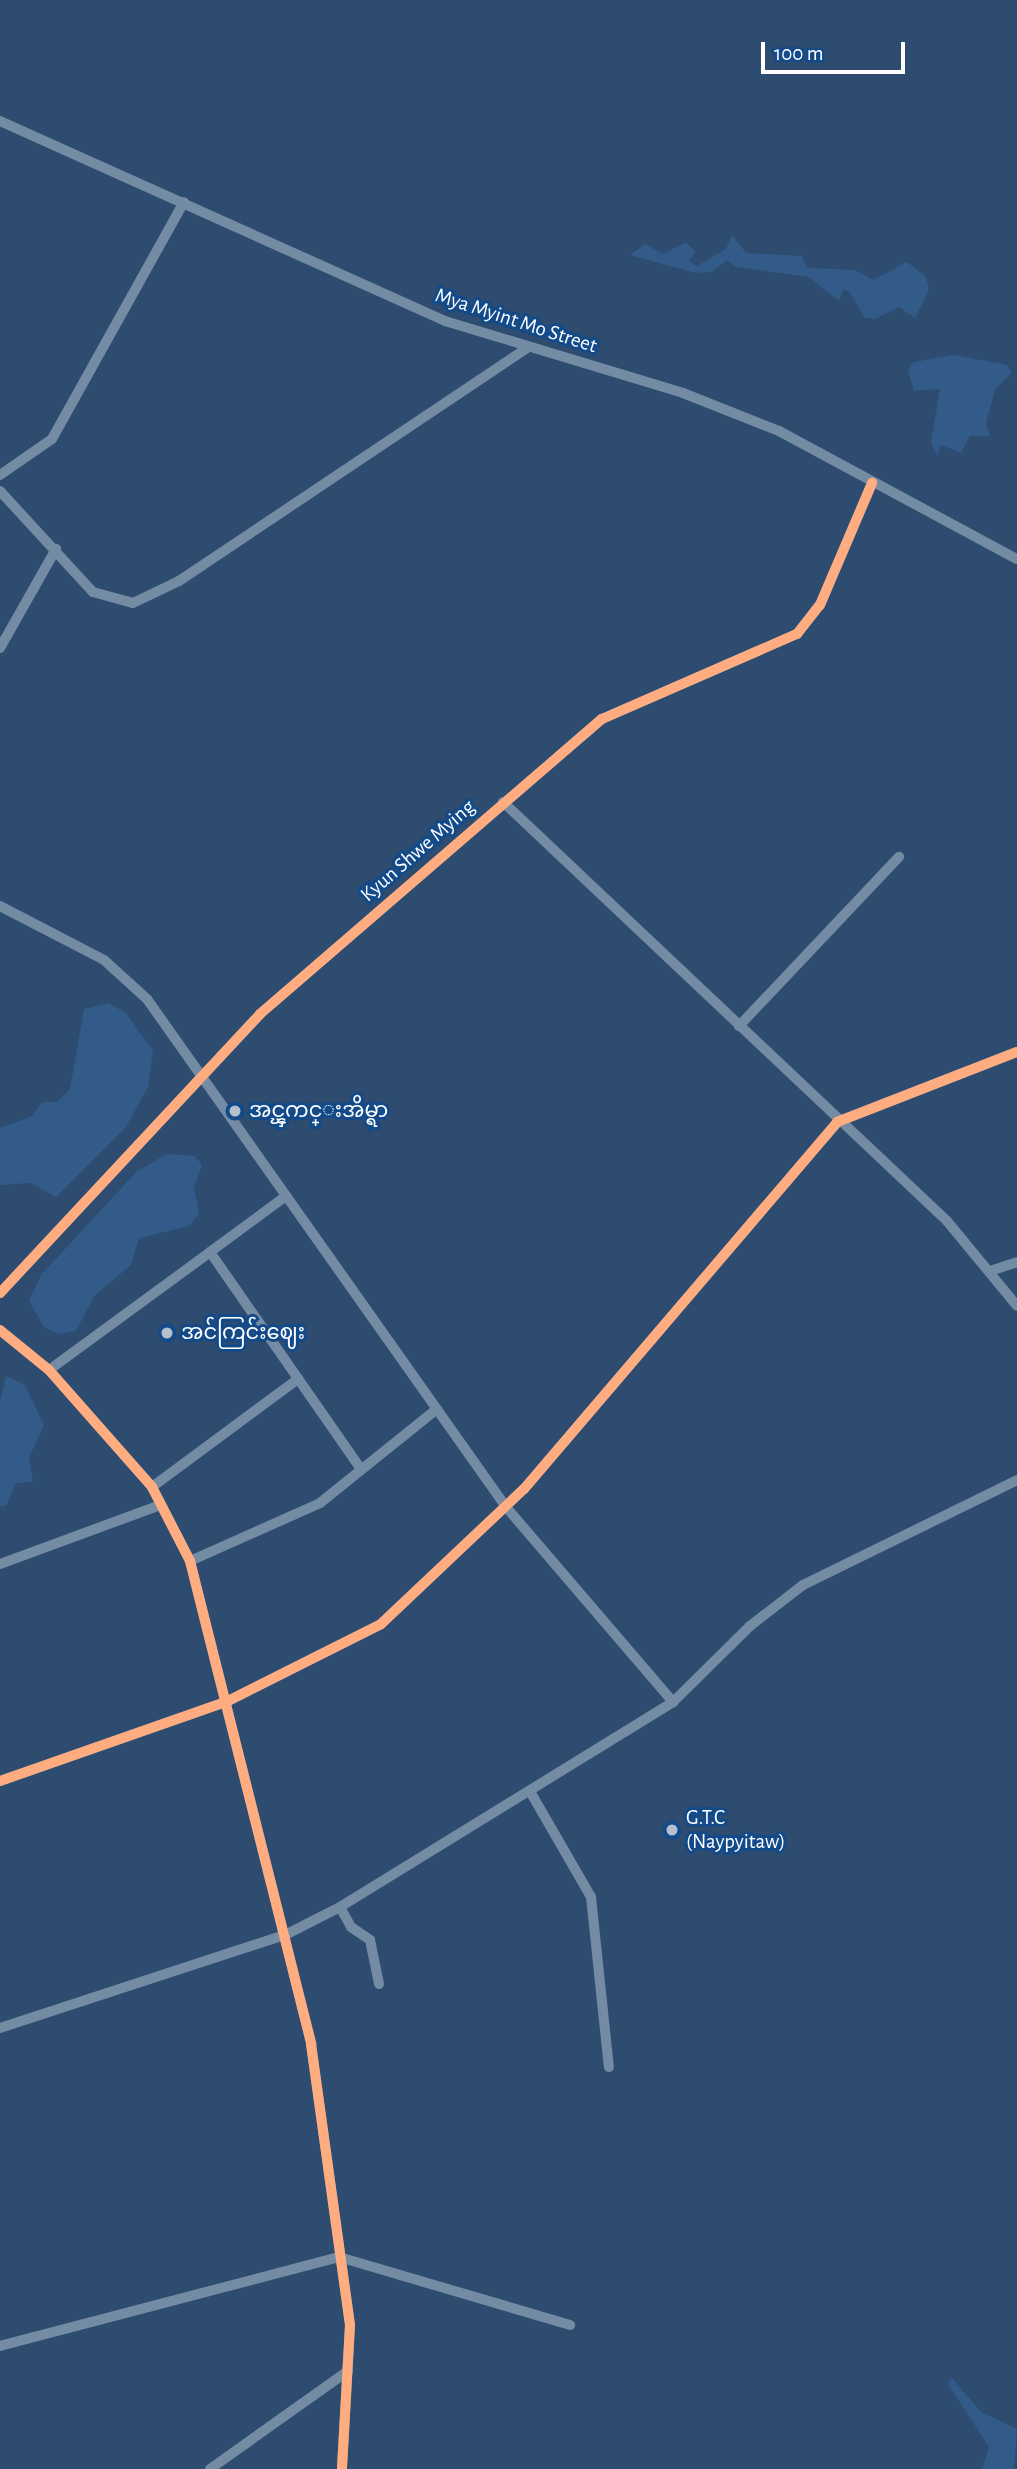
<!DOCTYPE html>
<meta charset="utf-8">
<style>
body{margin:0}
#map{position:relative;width:1017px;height:2469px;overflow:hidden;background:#2d4c6f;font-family:"Alegreya Sans","Noto Sans Myanmar",sans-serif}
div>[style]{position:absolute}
.water>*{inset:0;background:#325b89}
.minor>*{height:10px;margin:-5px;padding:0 5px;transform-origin:5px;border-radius:5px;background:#748ba4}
.cycleway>*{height:10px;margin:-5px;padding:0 5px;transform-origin:5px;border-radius:5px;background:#ffac80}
.dots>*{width:19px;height:19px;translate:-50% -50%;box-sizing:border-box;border:4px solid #124a8a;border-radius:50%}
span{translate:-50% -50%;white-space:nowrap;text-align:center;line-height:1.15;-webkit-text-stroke:6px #124a8a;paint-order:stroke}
.street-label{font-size:21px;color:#fff}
.poi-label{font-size:21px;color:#fff}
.left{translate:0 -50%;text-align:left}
.scale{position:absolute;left:761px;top:42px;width:144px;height:32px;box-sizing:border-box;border:4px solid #fff;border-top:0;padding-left:9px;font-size:21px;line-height:24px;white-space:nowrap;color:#fff;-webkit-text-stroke:5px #124a8a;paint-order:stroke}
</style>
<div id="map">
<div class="water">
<div style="clip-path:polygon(732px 235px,746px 253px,802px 256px,807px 268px,855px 270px,873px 280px,907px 262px,926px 277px,929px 290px,915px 318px,899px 307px,875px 319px,865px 318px,849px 291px,843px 290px,839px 301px,809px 277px,736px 267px,727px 260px,712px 272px,696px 273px,630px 255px,645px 244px,663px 254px,686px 242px,695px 251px,689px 261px,697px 266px,726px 249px)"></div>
<div style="clip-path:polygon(954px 355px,1007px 365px,1012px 373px,995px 389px,986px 424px,990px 436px,970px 436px,961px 453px,941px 445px,937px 456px,931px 443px,940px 389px,914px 391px,908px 370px,914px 362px)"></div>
<div style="clip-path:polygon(108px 1003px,126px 1013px,153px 1051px,148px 1087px,126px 1127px,56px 1197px,31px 1183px,0 1185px,0 1128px,32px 1116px,42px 1102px,57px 1102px,70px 1089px,84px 1009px)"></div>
<div style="clip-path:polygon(167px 1154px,195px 1156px,202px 1165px,194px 1187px,199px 1214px,189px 1226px,139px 1238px,131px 1265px,94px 1296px,76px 1331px,58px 1334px,44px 1327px,29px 1301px,41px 1275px,137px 1171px)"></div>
<div style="clip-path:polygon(6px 1376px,25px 1385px,44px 1425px,29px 1458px,33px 1482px,16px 1483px,6px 1506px,0 1506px,0 1401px)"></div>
<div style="clip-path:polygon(952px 2378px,981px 2412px,1017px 2429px,1014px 2469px,982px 2469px,989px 2447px,948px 2384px)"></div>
</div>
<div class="minor">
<div style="left:0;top:121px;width:488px;rotate:24.2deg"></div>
<div style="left:445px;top:321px;width:249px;rotate:16.8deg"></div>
<div style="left:683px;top:393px;width:103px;rotate:21.6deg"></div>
<div style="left:779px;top:431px;width:270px;rotate:28.3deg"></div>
<div style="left:0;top:475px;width:63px;rotate:-34.7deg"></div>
<div style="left:52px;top:439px;width:271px;rotate:-60.9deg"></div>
<div style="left:0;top:491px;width:137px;rotate:47.4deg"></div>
<div style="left:93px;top:592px;width:41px;rotate:15.4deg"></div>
<div style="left:133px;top:603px;width:51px;rotate:-25.6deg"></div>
<div style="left:179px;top:581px;width:421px;rotate:-33.8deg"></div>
<div style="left:0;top:648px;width:114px;rotate:-60.5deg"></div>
<div style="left:503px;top:802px;width:610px;rotate:43.34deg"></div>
<div style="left:947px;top:1221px;width:110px;rotate:50.5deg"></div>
<div style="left:0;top:906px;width:117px;rotate:27.4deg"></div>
<div style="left:104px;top:960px;width:58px;rotate:42.2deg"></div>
<div style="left:147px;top:999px;width:622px;rotate:54.75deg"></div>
<div style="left:506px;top:1507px;width:257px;rotate:49.4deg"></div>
<div style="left:739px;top:1026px;width:233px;rotate:-46.6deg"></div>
<div style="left:286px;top:1196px;width:94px;rotate:143.6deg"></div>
<div style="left:210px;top:1252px;width:263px;rotate:55.2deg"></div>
<div style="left:993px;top:1270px;width:25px;rotate:-18deg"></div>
<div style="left:0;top:1293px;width:381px;rotate:-47deg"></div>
<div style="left:260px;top:1014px;width:452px;rotate:-40.8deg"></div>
<div style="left:602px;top:719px;width:213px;rotate:-23.6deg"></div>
<div style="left:797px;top:634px;width:37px;rotate:-52deg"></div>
<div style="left:820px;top:605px;width:133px;rotate:-66.9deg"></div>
<div style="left:0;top:1330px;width:63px;rotate:39.2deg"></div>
<div style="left:49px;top:1370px;width:156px;rotate:48.6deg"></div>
<div style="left:152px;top:1487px;width:83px;rotate:62.8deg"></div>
<div style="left:190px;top:1561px;width:498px;rotate:75.9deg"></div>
<div style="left:311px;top:2044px;width:284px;rotate:82.1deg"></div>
<div style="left:350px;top:2325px;width:144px;rotate:93.2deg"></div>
<div style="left:49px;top:1370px;width:200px;rotate:-36.2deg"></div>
<div style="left:152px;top:1487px;width:182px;rotate:-36.5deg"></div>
<div style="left:190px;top:1561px;width:142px;rotate:-24deg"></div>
<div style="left:320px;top:1503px;width:150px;rotate:-38.8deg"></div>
<div style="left:0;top:1564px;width:171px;rotate:-20.2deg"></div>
<div style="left:0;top:1781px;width:242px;rotate:-19.3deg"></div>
<div style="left:228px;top:1701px;width:171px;rotate:-26.7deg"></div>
<div style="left:381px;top:1624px;width:197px;rotate:-43.4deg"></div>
<div style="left:524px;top:1489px;width:482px;rotate:-49.5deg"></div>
<div style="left:837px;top:1122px;width:193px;rotate:-21.3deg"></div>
<div style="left:531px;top:1793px;width:120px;rotate:60deg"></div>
<div style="left:591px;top:1897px;width:171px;rotate:84deg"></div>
<div style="left:340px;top:1907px;width:23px;rotate:61deg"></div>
<div style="left:351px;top:1927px;width:23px;rotate:34deg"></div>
<div style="left:370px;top:1940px;width:45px;rotate:78.4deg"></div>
<div style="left:0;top:2028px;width:302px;rotate:-18.1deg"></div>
<div style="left:287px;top:1934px;width:59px;rotate:-27deg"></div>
<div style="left:340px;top:1907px;width:391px;rotate:-31.6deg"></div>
<div style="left:673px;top:1702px;width:108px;rotate:-44.6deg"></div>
<div style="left:750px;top:1626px;width:67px;rotate:-37.7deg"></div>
<div style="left:803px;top:1585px;width:238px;rotate:-26.1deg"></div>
<div style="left:0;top:2346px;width:350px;rotate:-14.7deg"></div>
<div style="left:339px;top:2257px;width:241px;rotate:16.4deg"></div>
<div style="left:210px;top:2469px;width:169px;rotate:-35.4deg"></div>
</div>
<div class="cycleway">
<div style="left:0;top:1293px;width:381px;rotate:-47deg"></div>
<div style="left:260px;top:1014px;width:452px;rotate:-40.8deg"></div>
<div style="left:602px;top:719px;width:213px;rotate:-23.6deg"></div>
<div style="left:797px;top:634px;width:37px;rotate:-52deg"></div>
<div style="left:820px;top:605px;width:133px;rotate:-66.9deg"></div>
<div style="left:0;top:1330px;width:63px;rotate:39.2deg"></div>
<div style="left:49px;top:1370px;width:156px;rotate:48.6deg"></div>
<div style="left:152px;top:1487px;width:83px;rotate:62.8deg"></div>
<div style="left:190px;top:1561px;width:498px;rotate:75.9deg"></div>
<div style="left:311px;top:2044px;width:284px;rotate:82.1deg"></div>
<div style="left:350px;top:2325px;width:144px;rotate:93.2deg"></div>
<div style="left:0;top:1781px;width:242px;rotate:-19.3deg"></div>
<div style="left:228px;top:1701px;width:171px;rotate:-26.7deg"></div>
<div style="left:381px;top:1624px;width:197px;rotate:-43.4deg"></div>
<div style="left:524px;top:1489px;width:482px;rotate:-49.5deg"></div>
<div style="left:837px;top:1122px;width:193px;rotate:-21.3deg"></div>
</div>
<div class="dots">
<div style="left:235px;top:1111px;background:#b6c0cd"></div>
<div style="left:167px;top:1333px;background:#b6c0cd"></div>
<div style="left:672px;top:1830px;background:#b6c0cd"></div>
</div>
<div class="street-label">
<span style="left:516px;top:321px;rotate:18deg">Mya Myint Mo Street</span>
<span style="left:418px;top:851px;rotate:-41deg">Kyun Shwe Mying</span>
</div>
<div class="poi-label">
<span class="left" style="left:249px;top:1111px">အင္ၾကင္းအိမ္ရာ</span>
<span class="left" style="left:181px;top:1333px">အင်ကြင်းဈေး</span>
<span class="left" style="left:686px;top:1830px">G.T.C<br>(Naypyitaw)</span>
</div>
<div class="scale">100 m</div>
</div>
